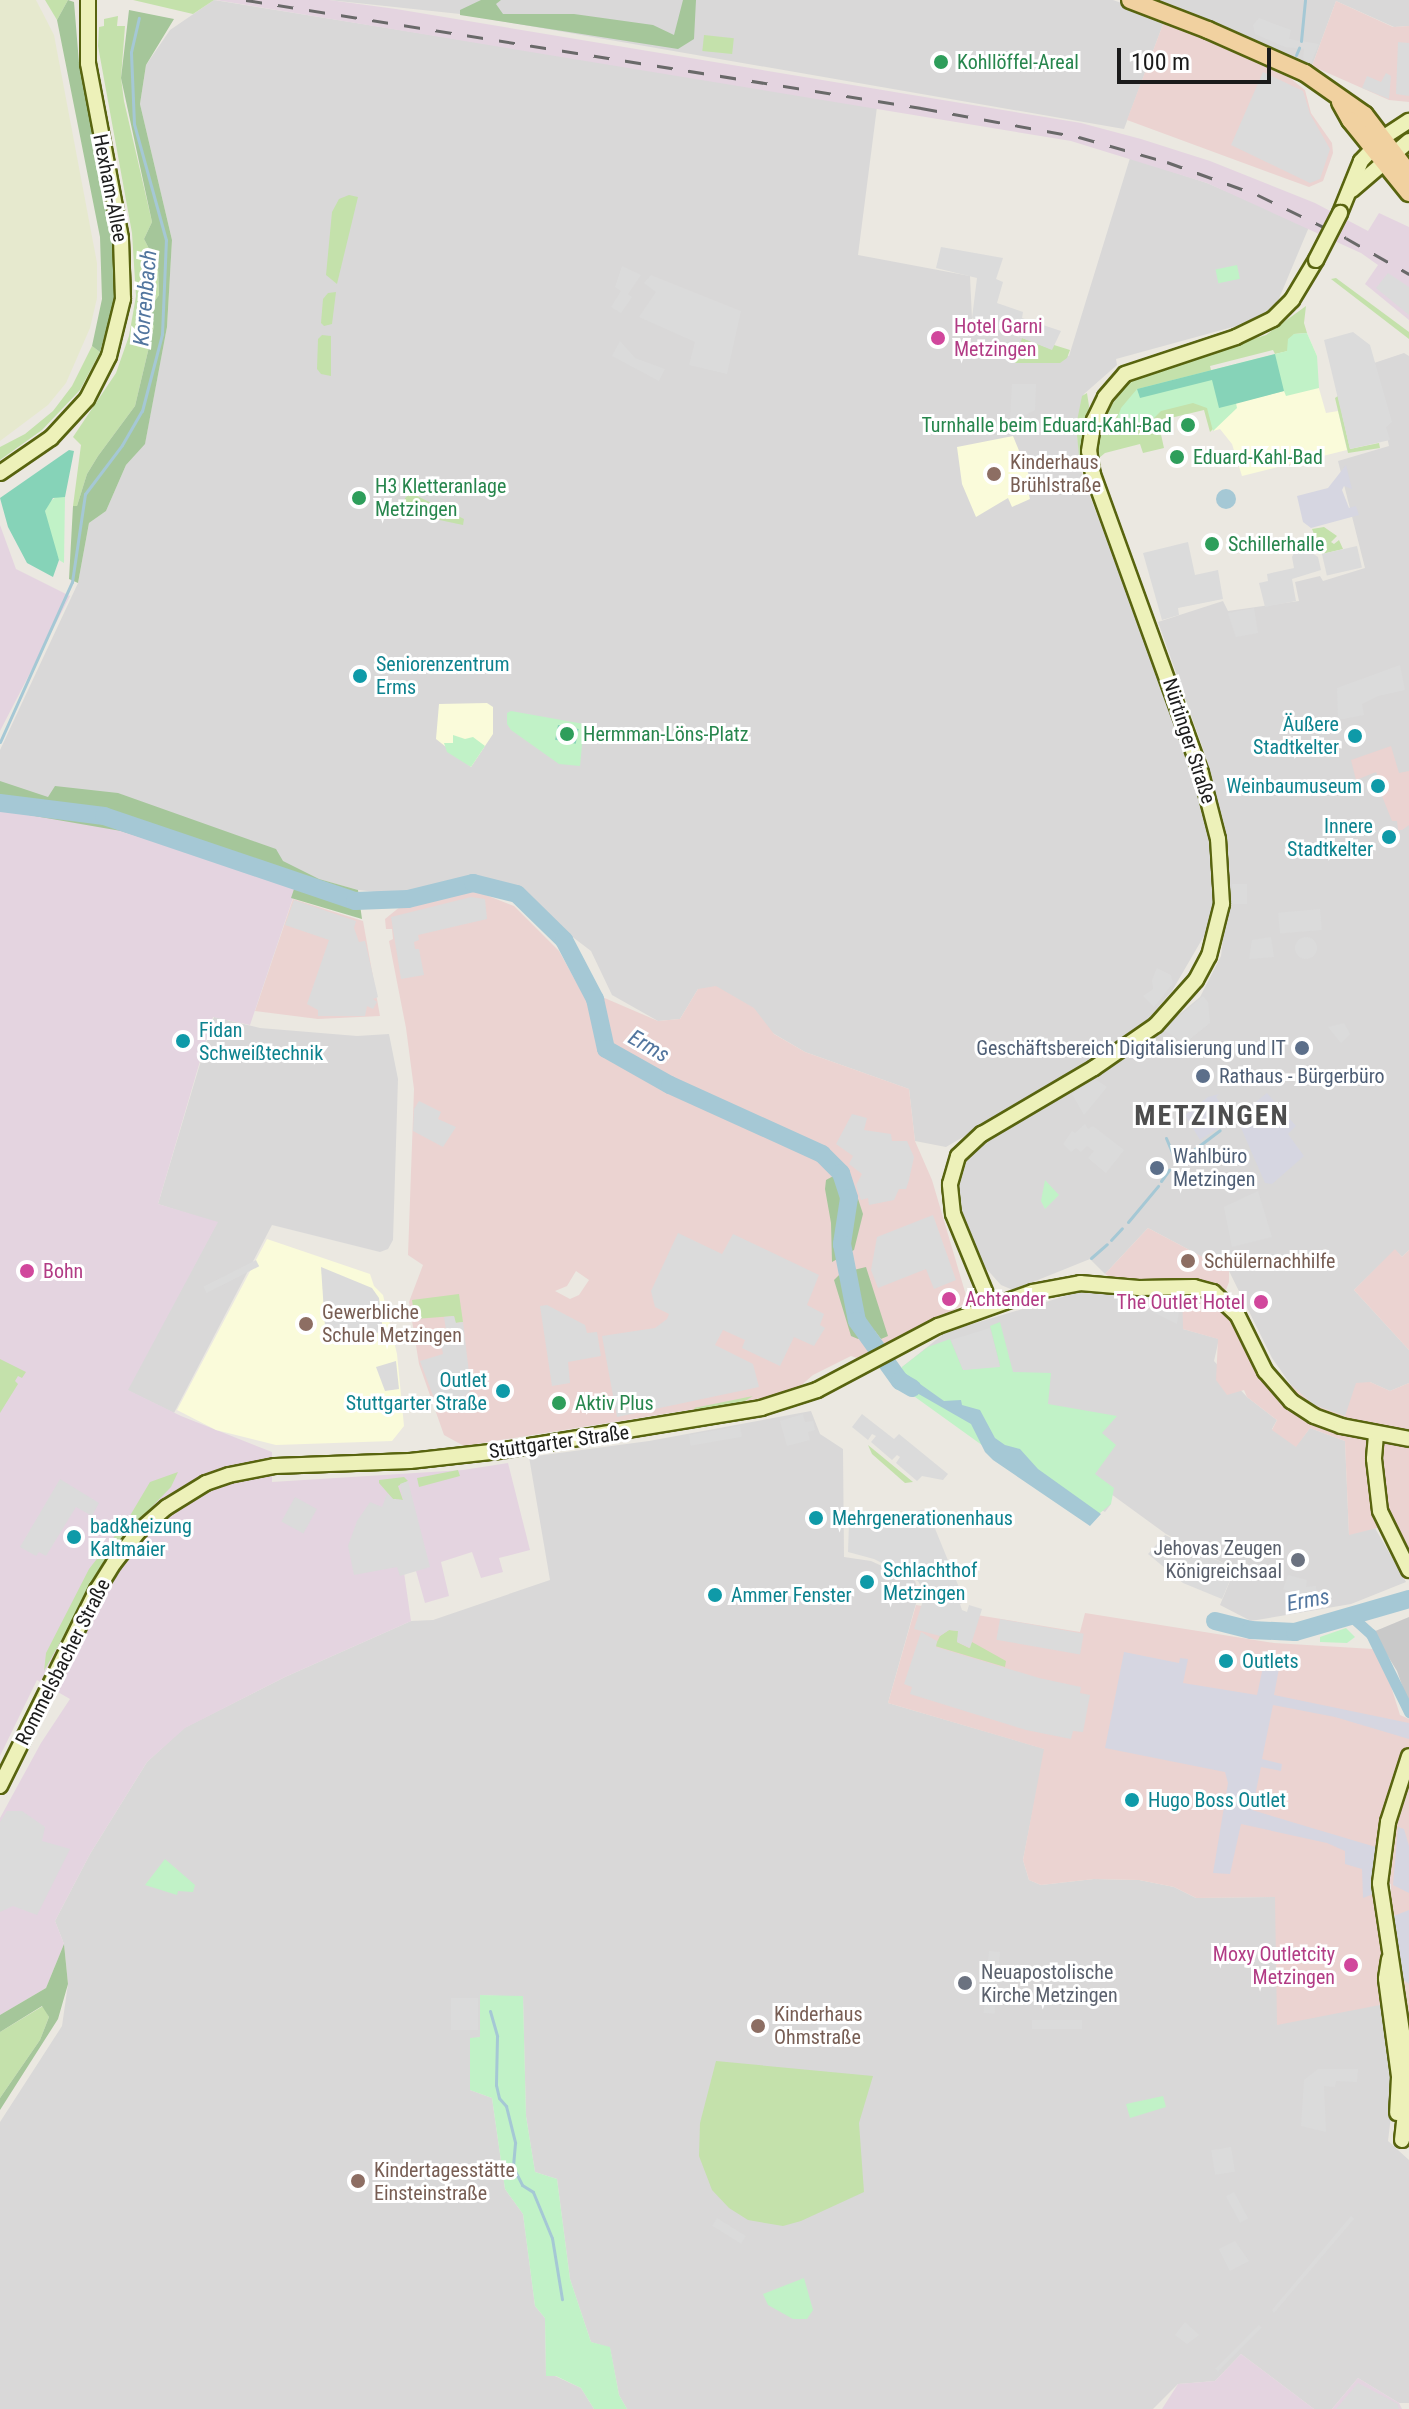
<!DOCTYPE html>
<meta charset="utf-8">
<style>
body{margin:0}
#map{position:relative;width:1409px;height:2409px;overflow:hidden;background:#ebe8e1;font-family:"Roboto Condensed",sans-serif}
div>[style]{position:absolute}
.residential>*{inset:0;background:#d9d8d8}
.commercial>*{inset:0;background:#ebd3d1}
.industrial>*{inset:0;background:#e4d4e0}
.education>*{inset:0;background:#fafbda}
.religious>*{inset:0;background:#c9c9c9}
.farmland>*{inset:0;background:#e6e9ce}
.grass>*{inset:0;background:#c4e1ab;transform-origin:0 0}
.forest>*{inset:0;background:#a5c69a}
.park>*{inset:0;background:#c1f2c7;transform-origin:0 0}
.pitch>*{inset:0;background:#86d3b8;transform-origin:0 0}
.parking>*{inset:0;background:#dbdbdb;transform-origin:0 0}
.round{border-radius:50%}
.plaza>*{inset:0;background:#d6d6e1}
.water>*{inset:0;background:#a5c8d5}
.stream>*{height:3px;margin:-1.5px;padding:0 1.5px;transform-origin:1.5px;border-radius:1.5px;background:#a5c8d5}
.canal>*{height:11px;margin:-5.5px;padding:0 5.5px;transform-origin:5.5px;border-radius:5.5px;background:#a5c8d5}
.river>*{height:18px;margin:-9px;padding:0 9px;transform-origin:9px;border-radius:9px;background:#a5c8d5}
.roads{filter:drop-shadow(2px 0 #58640f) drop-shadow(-2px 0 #58640f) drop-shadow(0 2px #58640f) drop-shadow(0 -2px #58640f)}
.secondary>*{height:14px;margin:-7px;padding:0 7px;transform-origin:7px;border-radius:7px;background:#edf1b9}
.primary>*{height:16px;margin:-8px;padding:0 8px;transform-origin:8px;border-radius:8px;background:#f1d1a0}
.rail>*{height:3px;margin-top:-1.5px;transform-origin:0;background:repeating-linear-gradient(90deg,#696969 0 16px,transparent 0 32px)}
.bridges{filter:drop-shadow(2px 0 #58640f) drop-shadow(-2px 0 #58640f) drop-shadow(0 2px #58640f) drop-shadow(0 -2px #58640f)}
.secondary-bridge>*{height:14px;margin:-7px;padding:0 7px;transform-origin:7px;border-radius:7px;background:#edf1b9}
.dots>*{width:22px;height:22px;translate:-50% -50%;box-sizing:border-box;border:4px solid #fff;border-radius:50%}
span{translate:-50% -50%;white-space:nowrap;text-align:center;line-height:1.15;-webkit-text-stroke:6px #fff;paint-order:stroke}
.leisure-label{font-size:20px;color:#27864d}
.left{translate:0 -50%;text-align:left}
.right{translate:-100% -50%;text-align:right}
.street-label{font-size:20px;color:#1b1b1b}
.hotel-label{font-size:20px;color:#b23c85}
.education-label{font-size:20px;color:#785e54}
.culture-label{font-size:20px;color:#0d838f}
.service-label{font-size:20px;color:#4e5e75}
.worship-label{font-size:20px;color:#5b616d}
.water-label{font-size:22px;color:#52769f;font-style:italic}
.district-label{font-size:28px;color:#4e4e4e;font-weight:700;letter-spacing:2px}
.scale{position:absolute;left:1117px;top:48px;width:154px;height:36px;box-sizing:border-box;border:4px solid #1b1b1b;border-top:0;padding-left:10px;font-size:24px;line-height:28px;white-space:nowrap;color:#1b1b1b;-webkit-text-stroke:6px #fff;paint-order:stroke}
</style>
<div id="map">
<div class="residential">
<div style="clip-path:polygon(214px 0,877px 107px,858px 255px,970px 276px,972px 319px,1069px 356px,1130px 158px,1207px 183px,1309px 227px,1278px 301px,1266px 312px,1240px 325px,1116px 359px,1117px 365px,1084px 394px,1076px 426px,1082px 476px,1192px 759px,1206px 808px,1214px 873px,1215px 917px,1172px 991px,1133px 1037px,946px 1147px,915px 1141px,909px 1089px,805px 1052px,698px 989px,680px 1019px,658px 1021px,612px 995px,591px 951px,507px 887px,474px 878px,426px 890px,386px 893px,358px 890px,0 791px,0 750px,78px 583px,89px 523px,106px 511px,126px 465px,145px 443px,167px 327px,172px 240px,140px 104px,146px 65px,170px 30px)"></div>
<div style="clip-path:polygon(329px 0,1113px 0,1165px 19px,1124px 129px,460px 14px)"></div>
<div style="clip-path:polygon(1156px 0,1409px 0,1409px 26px,1394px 27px,1336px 1px,1312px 66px)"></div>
<div style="clip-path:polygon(1404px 353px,1409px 356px,1409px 1250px,1402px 1257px,1395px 1250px,1354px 1290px,1409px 1350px,1409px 1383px,1390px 1391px,1370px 1382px,1345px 1416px,1314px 1405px,1291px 1385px,1272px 1358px,1229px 1271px,1148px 1228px,1105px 1274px,1090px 1259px,1013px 1290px,1001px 1285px,983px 1265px,963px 1217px,959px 1190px,963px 1167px,975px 1148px,1138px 1049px,1200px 997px,1221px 956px,1226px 911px,1224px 838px,1207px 760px,1158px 622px,1223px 601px,1228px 611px,1299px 601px,1295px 582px,1320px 576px,1323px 581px,1365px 568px,1338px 461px,1389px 446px,1371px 364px)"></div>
<div style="clip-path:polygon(214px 1017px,260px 1028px,357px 1036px,389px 1034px,398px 1079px,393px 1240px,388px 1249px,380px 1252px,272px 1225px,174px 1413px,127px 1390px,217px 1223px,158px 1204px)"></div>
<div style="clip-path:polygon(1082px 1291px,1183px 1301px,1183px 1329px,1219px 1339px,1214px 1361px,1247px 1397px,1277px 1420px,1272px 1429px,1296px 1446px,1310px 1428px,1345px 1441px,1349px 1534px,1375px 1528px,1406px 1582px,1351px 1604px,1251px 1621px,1220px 1605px,1235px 1569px,1166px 1534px,1111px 1494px,1111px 1504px,1105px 1512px,897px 1384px,902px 1367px,946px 1332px)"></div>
<div style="clip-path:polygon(811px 1411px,820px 1434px,843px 1449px,844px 1557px,871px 1561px,915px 1581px,919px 1593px,888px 1703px,1045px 1749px,1023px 1860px,1029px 1880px,1041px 1885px,1094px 1879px,1139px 1880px,1174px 1887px,1196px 1898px,1275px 1897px,1385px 2004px,1393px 2099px,1388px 2141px,1409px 2160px,1409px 2403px,1399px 2403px,1358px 2378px,1332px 2409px,1314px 2409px,1241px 2354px,1215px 2381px,1178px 2384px,1153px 2409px,627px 2409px,619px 2395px,610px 2348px,591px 2342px,570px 2279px,557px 2179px,535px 2172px,526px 2116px,523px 1997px,481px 1995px,481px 2037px,470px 2039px,470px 2090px,492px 2098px,505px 2189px,523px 2214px,535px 2306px,545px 2318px,546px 2376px,555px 2376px,581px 2388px,594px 2409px,0 2409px,0 2122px,62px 2026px,68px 1984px,64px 1944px,55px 1921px,90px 1854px,147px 1762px,184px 1728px,285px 1677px,411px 1621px,433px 1620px,550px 1580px,529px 1457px,649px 1441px)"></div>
</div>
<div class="commercial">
<div style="clip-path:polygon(1336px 1px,1393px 27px,1409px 26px,1409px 102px,1389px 100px,1312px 66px)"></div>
<div style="clip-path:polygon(1165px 19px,1290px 78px,1305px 90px,1311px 113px,1332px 143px,1333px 153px,1323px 181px,1309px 187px,1127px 120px)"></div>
<div style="clip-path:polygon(1391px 746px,1399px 773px,1409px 771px,1409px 825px,1402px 830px,1398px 830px,1397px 821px,1392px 821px,1382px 796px,1386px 793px,1376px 772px,1356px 780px,1351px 760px)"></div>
<div style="clip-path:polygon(evenodd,473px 890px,514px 906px,559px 951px,579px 987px,658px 1021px,680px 1019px,698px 989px,716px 986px,754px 1008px,774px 1034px,805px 1052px,909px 1089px,915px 1141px,932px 1180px,968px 1302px,863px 1360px,851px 1356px,813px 1375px,798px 1388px,769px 1397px,464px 1446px,444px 1435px,419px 1364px,409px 1302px,423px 1265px,408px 1255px,414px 1089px,406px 1028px,389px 941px,393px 939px,392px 929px,386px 929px,385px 919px,401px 906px,473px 890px,576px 1271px,589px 1280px,579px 1295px,570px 1299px,555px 1291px,567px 1286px,576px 1271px)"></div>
<div style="clip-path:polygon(293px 899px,363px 921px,380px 1016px,318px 1019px,255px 1011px)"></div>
<div style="clip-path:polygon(1148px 1228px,1229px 1271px,1229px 1282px,1221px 1303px,1239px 1328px,1261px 1375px,1277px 1396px,1291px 1385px,1314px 1405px,1345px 1416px,1356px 1383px,1370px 1382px,1390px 1391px,1409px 1383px,1409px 1560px,1393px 1524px,1349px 1535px,1345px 1441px,1310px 1428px,1296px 1447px,1272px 1430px,1277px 1420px,1247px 1397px,1244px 1390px,1227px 1395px,1216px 1380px,1218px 1339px,1183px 1329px,1182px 1285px,1127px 1287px,1105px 1274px)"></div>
<div style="clip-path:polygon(1395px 1249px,1402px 1257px,1409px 1250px,1409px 1350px,1354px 1290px)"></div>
<div style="clip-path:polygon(916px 1605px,1080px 1632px,1085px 1613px,1274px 1643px,1373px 1649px,1389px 1680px,1400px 1715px,1409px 1719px,1409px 2030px,1391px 1917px,1391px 1884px,1378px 1883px,1385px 2004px,1277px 2025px,1275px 1897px,1196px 1898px,1174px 1887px,1139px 1880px,1094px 1879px,1041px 1885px,1029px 1880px,1023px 1860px,1044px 1749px,888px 1703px)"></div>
</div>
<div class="industrial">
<div style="clip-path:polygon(216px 0,329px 0,396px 9px,1081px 123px,1141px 139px,1210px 161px,1315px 203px,1368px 231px,1379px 213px,1409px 227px,1409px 320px,1365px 284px,1378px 265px,1361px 253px,1207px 183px,1071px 141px)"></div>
<div style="clip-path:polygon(0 525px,16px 569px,70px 596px,0 731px)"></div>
<div style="clip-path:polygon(0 806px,118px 829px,297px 886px,250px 1025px,213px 1017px,158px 1204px,218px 1222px,128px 1390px,181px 1416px,272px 1452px,272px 1482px,463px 1470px,508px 1463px,530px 1550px,499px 1558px,503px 1572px,481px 1578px,472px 1552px,441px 1562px,449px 1596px,425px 1603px,391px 1482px,411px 1621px,285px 1677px,185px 1728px,147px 1762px,90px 1854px,55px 1921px,64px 1944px,46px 1988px,0 2015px,0 1818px,41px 1743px,70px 1699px,37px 1680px,0 1756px)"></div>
<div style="clip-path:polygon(1241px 2354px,1314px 2409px,1162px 2409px,1178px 2384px,1215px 2381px)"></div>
<div style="clip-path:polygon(1358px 2378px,1399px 2403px,1402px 2409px,1332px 2409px)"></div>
</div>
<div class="education">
<div style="clip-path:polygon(1307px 333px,1317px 356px,1316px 378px,1326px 413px,1338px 411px,1347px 450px,1242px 476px,1232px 444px,1220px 429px,1213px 431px,1207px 408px,1137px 389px,1287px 351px)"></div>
<div style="clip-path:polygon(1013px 436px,1033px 485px,1027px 487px,1030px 499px,1012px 507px,1008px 498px,976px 517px,962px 484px,957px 447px)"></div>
<div style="clip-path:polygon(487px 703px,493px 707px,493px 734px,471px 767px,436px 739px,439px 704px)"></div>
<div style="clip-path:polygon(267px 1239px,370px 1274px,374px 1286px,383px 1295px,397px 1354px,404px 1426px,392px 1441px,276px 1445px,216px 1430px,177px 1410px)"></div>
</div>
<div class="religious">
<div style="clip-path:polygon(1409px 1617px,1409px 1705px,1397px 1671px,1373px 1632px)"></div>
</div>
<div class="farmland">
<div style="clip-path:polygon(0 0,36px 0,54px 35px,97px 263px,97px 298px,90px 328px,66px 383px,48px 405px,0 441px)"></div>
</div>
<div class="grass">
<div style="clip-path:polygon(45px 0,68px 0,57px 20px)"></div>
<div style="clip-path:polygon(133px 0,214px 0,193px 14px)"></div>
<div style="clip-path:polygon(118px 16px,117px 26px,125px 26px,121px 78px,124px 101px,152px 222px,144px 239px,158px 266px,159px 295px,146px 313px,154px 326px,135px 406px,98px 456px,87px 474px,77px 506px,73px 506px,81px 445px,73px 437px,116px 373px,129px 336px,136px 296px,132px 233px,98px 46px,99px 27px,104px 26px,104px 19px)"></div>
<div style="left:704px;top:35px;width:30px;height:16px;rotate:6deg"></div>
<div style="clip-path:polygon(349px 195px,358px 197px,337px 284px,326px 275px,332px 212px,339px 199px)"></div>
<div style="clip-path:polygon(1336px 278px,1409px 332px,1409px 339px,1331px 279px)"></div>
<div style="clip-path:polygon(336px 292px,332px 324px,324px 326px,321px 323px,323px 299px,328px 293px)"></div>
<div style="clip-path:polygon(1306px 306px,1304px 323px,1307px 333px,1294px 334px,1288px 351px,1275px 354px,1273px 350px,1210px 366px,1223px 419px,1210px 432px,1204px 410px,1158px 421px,1164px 448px,1143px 453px,1140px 444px,1105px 453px,1099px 458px,1098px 439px,1106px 413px,1127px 384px,1158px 368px,1266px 335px)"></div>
<div style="clip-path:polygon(322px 335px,331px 336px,331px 376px,321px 374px,317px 369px,318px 339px)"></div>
<div style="clip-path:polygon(1022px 338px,1051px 349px,1054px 345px,1070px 350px,1067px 358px,1060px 363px,1015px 363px)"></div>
<div style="clip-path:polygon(92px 346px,100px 352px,80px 390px,42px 430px,0 460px,0 447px,25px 434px,53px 411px,72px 386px)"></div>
<div style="clip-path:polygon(1087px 393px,1089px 406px,1080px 465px,1076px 426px,1082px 396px)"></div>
<div style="clip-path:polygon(1338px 396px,1350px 449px,1379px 443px,1380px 448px,1348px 453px,1335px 398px)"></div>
<div style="clip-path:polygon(411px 493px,464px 519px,463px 525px,402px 512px,405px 498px)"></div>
<div style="clip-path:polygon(1324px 527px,1337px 536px,1331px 542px,1334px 544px,1339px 540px,1343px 549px,1322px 554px,1312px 529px)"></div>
<div style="clip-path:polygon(459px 1294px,463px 1322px,455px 1323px,454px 1316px,415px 1319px,412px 1300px)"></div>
<div style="clip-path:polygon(0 1359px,26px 1372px,22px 1378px,18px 1376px,15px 1381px,18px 1384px,0 1413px)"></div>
<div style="clip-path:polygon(753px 1396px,737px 1406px,699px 1411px,694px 1408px)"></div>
<div style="clip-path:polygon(868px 1445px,913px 1482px,905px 1483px,872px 1454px)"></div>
<div style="clip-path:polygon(458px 1470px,460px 1476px,419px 1487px,417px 1478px)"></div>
<div style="clip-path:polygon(178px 1472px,171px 1487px,114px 1546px,44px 1671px,46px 1653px,89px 1569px,128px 1519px,150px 1482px)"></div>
<div style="clip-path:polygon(404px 1477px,408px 1481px,398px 1486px,403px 1500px,393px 1499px,379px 1483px,379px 1480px)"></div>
<div style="clip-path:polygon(949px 1630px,959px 1631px,957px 1642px,969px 1648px,972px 1642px,1006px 1661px,1005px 1667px,935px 1646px,940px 1636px)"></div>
<div style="clip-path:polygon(43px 2006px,49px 2017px,40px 2040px,0 2098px,0 2032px)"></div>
<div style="clip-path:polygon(716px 2061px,873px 2076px,859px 2123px,864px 2192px,801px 2221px,783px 2226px,748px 2220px,729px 2208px,712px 2190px,699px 2156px,700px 2123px)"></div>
</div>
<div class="forest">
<div style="clip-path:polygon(68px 0,74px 2px,79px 63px,112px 238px,115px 299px,100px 352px,92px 346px,102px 299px,100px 237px,57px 20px)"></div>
<div style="clip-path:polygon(481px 0,501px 0,496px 4px,503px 14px,574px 14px,653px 25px,674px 35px,683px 0,696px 0,694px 39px,678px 49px,460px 15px,460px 10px)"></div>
<div style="clip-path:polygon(129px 10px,174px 19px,146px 65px,140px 104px,172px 240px,167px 327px,145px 444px,126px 465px,106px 511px,89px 523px,78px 583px,69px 579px,73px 506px,77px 506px,87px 474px,98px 456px,135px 406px,154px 326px,146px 313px,159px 295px,158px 266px,144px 239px,152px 222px,121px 78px)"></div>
<div style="clip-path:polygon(0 781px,48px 797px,55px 786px,118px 793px,276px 849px,283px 861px,319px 879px,358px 890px,362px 919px,291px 898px,295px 886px,121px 831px,0 810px)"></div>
<div style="clip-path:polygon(848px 1168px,863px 1214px,854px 1250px,832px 1262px,831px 1223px,825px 1189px,826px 1180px)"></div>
<div style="clip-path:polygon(866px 1267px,888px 1336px,881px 1339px,875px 1331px,858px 1339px,851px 1336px,834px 1280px,841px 1273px)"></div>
<div style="clip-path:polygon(64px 1944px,68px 1984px,58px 2019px,0 2110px,0 2098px,40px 2040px,49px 2017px,42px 2006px,0 2032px,0 2015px,46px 1988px)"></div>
</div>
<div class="park">
<div style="left:1237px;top:265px;width:14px;height:22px;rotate:78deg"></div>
<div style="clip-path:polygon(1307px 333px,1317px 356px,1319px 388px,1286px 396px,1284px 391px,1236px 403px,1237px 408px,1213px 431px,1207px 408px,1193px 403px,1161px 411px,1152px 420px,1112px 434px,1121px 408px,1137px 389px,1287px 351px,1288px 339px,1294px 334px)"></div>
<div style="clip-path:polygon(59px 495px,65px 497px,64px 563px,59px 560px,47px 528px,45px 511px,49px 502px)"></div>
<div style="clip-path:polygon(511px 711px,584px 724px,580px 766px,559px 764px,511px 730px,507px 724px,507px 713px)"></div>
<div style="clip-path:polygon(453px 735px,465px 739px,473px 737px,485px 746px,471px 767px,447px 752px,444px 743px,453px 743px)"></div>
<div style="clip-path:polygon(1045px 1180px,1059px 1195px,1045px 1209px,1041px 1201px)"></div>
<div style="clip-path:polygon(1000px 1322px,1013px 1372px,1051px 1373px,1048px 1404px,1117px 1416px,1102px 1433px,1116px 1445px,1095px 1474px,1114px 1488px,1111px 1504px,1089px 1522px,897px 1384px,902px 1367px,928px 1347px,950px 1339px,963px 1370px,1000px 1366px,990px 1326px)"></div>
<div style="clip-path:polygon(1346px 1628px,1355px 1637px,1347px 1643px,1320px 1642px,1320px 1637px)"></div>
<div style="clip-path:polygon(165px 1859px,195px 1885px,193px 1892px,178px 1891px,177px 1895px,145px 1885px)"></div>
<div style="clip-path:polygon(480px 1995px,523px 1996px,526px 2116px,535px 2172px,557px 2179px,570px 2279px,591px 2342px,610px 2347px,619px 2395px,627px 2409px,594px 2409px,581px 2388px,556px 2376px,546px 2376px,545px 2318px,535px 2306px,523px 2214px,505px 2189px,492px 2098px,470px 2090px,470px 2038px,480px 2037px)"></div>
<div style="clip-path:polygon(1163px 2096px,1166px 2107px,1130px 2118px,1126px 2104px)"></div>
<div style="clip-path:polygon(804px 2278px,813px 2310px,807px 2319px,793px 2319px,768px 2305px,763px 2294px)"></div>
</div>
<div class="pitch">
<div style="clip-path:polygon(1275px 354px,1284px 391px,1235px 404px,1219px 408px,1212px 380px,1140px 398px,1137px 389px)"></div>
<div style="clip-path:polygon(69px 450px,74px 451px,65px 497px,53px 498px,45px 511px,59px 560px,53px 577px,27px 563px,8px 527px,0 498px)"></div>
<div style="left:558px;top:725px;width:21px;height:15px;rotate:11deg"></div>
</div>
<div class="parking">
<div style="clip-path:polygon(1259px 18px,1291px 30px,1289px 39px,1319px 44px,1311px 63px,1303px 59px,1304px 49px,1285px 47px,1255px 34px,1253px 25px)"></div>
<div style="clip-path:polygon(1398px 42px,1409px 43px,1409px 96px,1396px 94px)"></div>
<div style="clip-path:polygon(1263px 72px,1303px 91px,1310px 114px,1330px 149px,1320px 179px,1310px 183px,1231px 145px)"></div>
<div style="clip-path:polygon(1386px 73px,1391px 76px,1389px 99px,1362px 88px,1367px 76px,1381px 82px)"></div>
<div style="clip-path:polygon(941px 247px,1003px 258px,996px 279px,1003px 282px,997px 303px,1023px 312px,1022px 318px,1061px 331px,1052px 350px,972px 318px,977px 278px,936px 268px)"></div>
<div style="clip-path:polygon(622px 266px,641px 275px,628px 294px,632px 297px,621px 313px,611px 307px,621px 291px,615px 287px)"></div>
<div style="clip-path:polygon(1388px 273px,1409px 287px,1409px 315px,1376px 288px)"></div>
<div style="clip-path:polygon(651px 275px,741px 311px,727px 374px,689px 365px,695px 342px,639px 317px,656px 292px,644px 283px)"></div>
<div style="clip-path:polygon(1353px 332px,1370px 345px,1392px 422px,1386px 427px,1390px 440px,1350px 449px,1324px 340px)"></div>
<div style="clip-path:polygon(620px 341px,635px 358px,665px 369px,659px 381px,612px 356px)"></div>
<div style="clip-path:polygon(1012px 384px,1036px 384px,1035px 410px,1018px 419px,1010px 419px)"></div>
<div style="clip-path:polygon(1188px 542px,1195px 575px,1218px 570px,1223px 599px,1178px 608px,1179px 615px,1162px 620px,1143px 553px)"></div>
<div style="left:1357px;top:546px;width:22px;height:36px;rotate:77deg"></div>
<div style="clip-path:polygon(1303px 547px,1318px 557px,1321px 570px,1292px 579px,1296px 601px,1265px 607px,1259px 583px,1268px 581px,1267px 574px,1294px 568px,1292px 557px,1296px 549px)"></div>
<div style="clip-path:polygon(1254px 608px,1258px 633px,1236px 637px,1228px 613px)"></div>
<div style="clip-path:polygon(1400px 665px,1405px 690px,1378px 696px,1362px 704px,1364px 715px,1338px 720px,1337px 688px)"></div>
<div style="left:1232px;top:884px;width:15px;height:20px"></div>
<div style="clip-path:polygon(471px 897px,485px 899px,487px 919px,418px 935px,419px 940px,414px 942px,415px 949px,419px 949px,424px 975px,401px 979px,391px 917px)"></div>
<div style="clip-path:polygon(294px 900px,356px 921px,354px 928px,359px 942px,365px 941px,378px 997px,373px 999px,377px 1002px,373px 1009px,367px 1006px,365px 1016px,318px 1016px,318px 1010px,307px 1004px,329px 940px,285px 925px)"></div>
<div style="left:1320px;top:909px;width:21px;height:42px;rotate:85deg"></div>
<div style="clip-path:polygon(1271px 937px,1274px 957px,1249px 959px,1252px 940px)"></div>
<div class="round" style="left:1295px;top:937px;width:22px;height:22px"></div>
<div style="clip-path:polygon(1157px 968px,1171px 975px,1173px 983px,1154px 1007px,1143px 996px,1153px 989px,1152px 980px)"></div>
<div style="clip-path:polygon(1203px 996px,1208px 1002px,1210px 1023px,1185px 1043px,1163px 1030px)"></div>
<div style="clip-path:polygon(1344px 1023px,1350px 1034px,1341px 1043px,1328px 1027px)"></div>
<div style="clip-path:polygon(1095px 1079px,1107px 1087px,1084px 1115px,1072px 1094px)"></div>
<div style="clip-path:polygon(419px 1101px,441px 1112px,438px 1119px,456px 1127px,443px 1147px,413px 1131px,414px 1109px)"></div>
<div style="clip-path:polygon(852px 1114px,867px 1118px,864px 1130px,891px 1134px,892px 1141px,907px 1141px,914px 1157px,909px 1180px,906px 1189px,899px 1189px,894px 1200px,869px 1205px,868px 1198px,861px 1200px,856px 1185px,862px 1174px,849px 1164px,853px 1156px,836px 1144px)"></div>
<div style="clip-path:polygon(1085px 1124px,1088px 1129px,1093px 1126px,1124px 1150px,1106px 1173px,1088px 1158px,1094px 1151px,1087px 1146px,1081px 1152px,1076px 1148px,1071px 1152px,1063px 1144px,1072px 1131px,1075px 1133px)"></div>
<div style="clip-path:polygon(1258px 1191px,1272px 1237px,1232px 1247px,1224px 1207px)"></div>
<div style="clip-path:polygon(933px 1215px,956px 1280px,934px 1289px,926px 1269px,878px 1288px,871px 1270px,877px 1237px)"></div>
<div style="clip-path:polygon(678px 1233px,722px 1254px,733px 1234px,819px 1275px,807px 1305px,824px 1314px,820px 1325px,825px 1328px,814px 1346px,794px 1337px,780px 1366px,742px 1348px,745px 1340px,723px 1330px,715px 1345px,753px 1364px,759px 1387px,617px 1417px,602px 1336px,655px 1328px,667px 1319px,669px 1314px,655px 1307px,651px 1291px)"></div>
<div style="left:256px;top:1260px;width:7px;height:59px;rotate:63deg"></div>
<div style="clip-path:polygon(321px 1267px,372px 1288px,379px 1298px,383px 1332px,362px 1335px,325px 1327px)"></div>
<div style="clip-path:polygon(1157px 1298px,1181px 1298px,1177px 1324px,1153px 1312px)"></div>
<div style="clip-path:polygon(547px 1305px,585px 1325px,587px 1333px,597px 1332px,601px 1356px,568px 1362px,570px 1383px,552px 1386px,540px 1306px)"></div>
<div style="clip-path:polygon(454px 1316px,456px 1323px,463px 1322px,471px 1390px,461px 1400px,437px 1406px,420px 1361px,443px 1354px,440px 1338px,447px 1336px,444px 1317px)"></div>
<div style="clip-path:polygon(990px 1328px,1000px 1367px,963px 1370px,951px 1340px)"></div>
<div style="clip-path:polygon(396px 1361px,399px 1389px,385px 1391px,376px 1367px)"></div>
<div style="clip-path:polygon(803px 1414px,805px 1422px,813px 1421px,815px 1430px,808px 1432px,810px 1440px,787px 1446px,780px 1421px)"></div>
<div style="clip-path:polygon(862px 1414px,894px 1439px,899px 1434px,948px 1474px,943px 1480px,922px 1476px,917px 1481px,896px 1463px,900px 1457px,897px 1455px,892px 1460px,871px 1442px,876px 1436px,872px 1434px,868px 1440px,852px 1427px)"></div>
<div style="left:740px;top:1426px;width:11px;height:52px;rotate:80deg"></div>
<div style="clip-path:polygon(60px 1479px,99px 1503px,92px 1516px,76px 1507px,46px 1556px,39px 1552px,36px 1556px,20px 1547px)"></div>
<div style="clip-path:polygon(408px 1481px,430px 1567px,400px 1576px,397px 1567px,354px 1575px,348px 1546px,357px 1521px,370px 1502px,382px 1507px,387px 1494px,393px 1499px,403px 1500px,400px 1484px)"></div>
<div style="left:295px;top:1497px;width:25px;height:28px;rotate:29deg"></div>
<div style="clip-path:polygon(927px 1509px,965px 1602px,960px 1604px,962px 1610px,967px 1612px,969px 1605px,982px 1609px,970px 1648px,957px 1642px,958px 1631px,949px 1630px,940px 1636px,914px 1629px,925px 1594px,918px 1581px,874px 1559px,848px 1552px,849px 1523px)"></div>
<div style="clip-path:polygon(1165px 1535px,1235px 1569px,1222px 1599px,1183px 1583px,1148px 1554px)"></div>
<div style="clip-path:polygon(1288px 1575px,1307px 1580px,1306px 1587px,1316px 1586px,1317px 1596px,1309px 1598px,1311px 1606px,1299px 1609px,1295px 1593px,1283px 1589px)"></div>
<div style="left:1000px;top:1619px;width:85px;height:21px;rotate:10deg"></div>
<div style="clip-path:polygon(921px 1632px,937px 1641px,936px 1647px,1039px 1678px,1081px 1687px,1080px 1693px,1090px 1695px,1083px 1732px,1073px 1731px,1071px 1739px,1026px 1730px,910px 1694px,912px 1687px,904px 1684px)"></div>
<div style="clip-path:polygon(7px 1811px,22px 1811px,45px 1827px,42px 1841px,70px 1849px,37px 1915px,13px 1906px,0 1912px,0 1822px)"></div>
<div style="left:989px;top:1951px;width:11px;height:62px;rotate:5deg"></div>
<div style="left:451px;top:1998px;width:27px;height:32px"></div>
<div style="left:818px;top:2019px;width:25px;height:11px;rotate:5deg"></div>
<div style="left:1032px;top:2020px;width:50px;height:9px"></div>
<div style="clip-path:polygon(1318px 2069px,1358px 2069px,1357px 2082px,1336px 2081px,1335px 2087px,1324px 2086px,1326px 2132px,1301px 2126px,1304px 2080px)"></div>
<div style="left:1231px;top:2147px;width:25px;height:20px;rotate:81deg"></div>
<div style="left:1234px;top:2192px;width:30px;height:9px;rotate:62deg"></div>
<div style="clip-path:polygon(1351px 2216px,1354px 2219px,1274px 2313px,1272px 2310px)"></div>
<div style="left:717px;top:2218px;width:34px;height:9px;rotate:32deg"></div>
<div style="clip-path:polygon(1235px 2241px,1249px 2261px,1230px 2271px,1219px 2249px)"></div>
<div style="clip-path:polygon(1185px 2322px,1199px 2335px,1187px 2344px,1175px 2335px)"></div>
<div style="left:1259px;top:2325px;width:4px;height:62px;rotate:45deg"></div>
<div style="clip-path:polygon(1358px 2383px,1398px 2404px,1399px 2409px,1336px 2409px)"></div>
</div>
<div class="plaza">
<div style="clip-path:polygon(1346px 465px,1352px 489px,1344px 486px,1342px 490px,1349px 508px,1356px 506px,1359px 515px,1311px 528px,1303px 522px,1297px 496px,1328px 488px)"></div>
<div style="clip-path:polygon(1267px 1093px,1296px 1126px,1288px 1134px,1304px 1156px,1272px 1184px,1265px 1183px,1238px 1121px,1223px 1125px,1200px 1140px,1185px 1115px,1208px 1097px,1219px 1094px,1216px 1097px,1226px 1111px,1232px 1108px,1238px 1116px)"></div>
<div style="clip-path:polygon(1124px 1652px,1179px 1663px,1180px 1658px,1188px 1659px,1183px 1683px,1257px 1695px,1266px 1653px,1274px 1654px,1281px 1658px,1274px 1695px,1409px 1723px,1409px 1739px,1335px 1717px,1273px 1705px,1262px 1759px,1282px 1764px,1281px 1771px,1261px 1767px,1252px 1810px,1379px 1848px,1376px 1893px,1363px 1898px,1362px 1869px,1345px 1864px,1345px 1851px,1327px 1843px,1241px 1824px,1230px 1874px,1213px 1873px,1228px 1783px,1225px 1772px,1105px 1748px)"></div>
<div style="clip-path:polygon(1398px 1827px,1404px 1829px,1409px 1846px,1409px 1893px,1393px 1885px)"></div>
<div style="clip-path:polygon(1409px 1910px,1409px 1984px,1399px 1977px,1391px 1917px)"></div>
</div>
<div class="water">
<div class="round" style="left:1216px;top:489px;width:20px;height:20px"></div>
<div style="clip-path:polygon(899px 1369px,944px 1401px,961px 1400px,962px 1405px,980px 1410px,995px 1438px,1005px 1445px,1020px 1449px,1038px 1469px,1101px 1514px,1090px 1526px,993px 1460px,985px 1452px,971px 1424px,889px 1377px)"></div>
</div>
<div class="stream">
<div style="left:1301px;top:41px;width:41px;rotate:-84.4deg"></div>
<div style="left:1296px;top:55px;width:8px;rotate:-67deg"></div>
<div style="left:0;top:742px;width:175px;rotate:-65.8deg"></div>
<div style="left:72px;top:582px;width:89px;rotate:-81.6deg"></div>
<div style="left:85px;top:494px;width:61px;rotate:-52.9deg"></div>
<div style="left:122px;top:445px;width:39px;rotate:-60deg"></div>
<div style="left:142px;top:411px;width:80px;rotate:-75.4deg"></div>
<div style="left:162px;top:334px;width:94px;rotate:-87.6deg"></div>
<div style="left:166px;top:240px;width:120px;rotate:-105.4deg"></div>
<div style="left:134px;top:124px;width:72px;rotate:-92.4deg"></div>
<div style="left:131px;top:52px;width:35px;rotate:-77deg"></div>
<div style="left:1166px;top:1138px;width:23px;rotate:67deg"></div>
<div style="left:1175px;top:1164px;width:56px;rotate:-37.1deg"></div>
<div style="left:1161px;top:1181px;width:14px;rotate:-54deg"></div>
<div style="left:1128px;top:1222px;width:47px;rotate:-50.2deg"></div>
<div style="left:1111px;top:1240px;width:16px;rotate:-47deg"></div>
<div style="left:1091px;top:1258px;width:21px;rotate:-41deg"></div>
<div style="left:490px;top:2011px;width:26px;rotate:74deg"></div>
<div style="left:497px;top:2036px;width:49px;rotate:91.2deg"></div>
<div style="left:496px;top:2085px;width:13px;rotate:77deg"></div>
<div style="left:499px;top:2098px;width:11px;rotate:49deg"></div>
<div style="left:506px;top:2106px;width:38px;rotate:76deg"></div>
<div style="left:515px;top:2143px;width:24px;rotate:95deg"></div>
<div style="left:513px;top:2167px;width:20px;rotate:63deg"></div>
<div style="left:522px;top:2185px;width:13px;rotate:32deg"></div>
<div style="left:533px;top:2192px;width:50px;rotate:67.6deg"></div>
<div style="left:552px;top:2238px;width:62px;rotate:80.7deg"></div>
</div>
<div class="canal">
<div style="left:1352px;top:1617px;width:25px;rotate:42deg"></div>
<div style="left:1371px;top:1634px;width:87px;rotate:64deg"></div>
</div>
<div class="river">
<div style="left:0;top:803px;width:105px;rotate:7.1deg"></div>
<div style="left:104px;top:816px;width:265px;rotate:18.7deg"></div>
<div style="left:355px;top:901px;width:53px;rotate:-2.2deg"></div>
<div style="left:408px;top:899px;width:67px;rotate:-13.8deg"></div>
<div style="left:473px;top:883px;width:45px;rotate:14deg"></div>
<div style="left:517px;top:894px;width:66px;rotate:44.4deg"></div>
<div style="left:564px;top:940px;width:67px;rotate:62.3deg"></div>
<div style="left:595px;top:999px;width:51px;rotate:77.6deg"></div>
<div style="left:606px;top:1049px;width:73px;rotate:29.4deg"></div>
<div style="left:670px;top:1085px;width:167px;rotate:24.4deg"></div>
<div style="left:822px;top:1154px;width:27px;rotate:45deg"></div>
<div style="left:841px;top:1173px;width:26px;rotate:72deg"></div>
<div style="left:849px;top:1198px;width:47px;rotate:98.7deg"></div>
<div style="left:842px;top:1244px;width:78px;rotate:79deg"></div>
<div style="left:857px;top:1321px;width:74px;rotate:54.4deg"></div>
<div style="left:900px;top:1381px;width:14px;rotate:30deg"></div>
<div style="left:1215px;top:1621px;width:37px;rotate:14deg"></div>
<div style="left:1251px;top:1630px;width:44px;rotate:2.6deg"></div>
<div style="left:1295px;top:1632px;width:119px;rotate:-16.1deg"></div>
</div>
<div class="roads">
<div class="secondary">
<div style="left:1352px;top:190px;width:75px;rotate:-40.7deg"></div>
<div style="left:1340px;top:213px;width:56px;rotate:-68deg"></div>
<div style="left:1361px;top:161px;width:33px;rotate:-46deg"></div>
<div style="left:1384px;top:137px;width:30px;rotate:-33deg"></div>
<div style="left:0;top:473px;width:62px;rotate:-34.5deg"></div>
<div style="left:51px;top:438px;width:53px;rotate:-47.3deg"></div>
<div style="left:87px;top:399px;width:48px;rotate:-62.9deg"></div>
<div style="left:109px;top:356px;width:59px;rotate:-76.2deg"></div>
<div style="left:123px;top:299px;width:61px;rotate:-91.9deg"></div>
<div style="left:121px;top:238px;width:178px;rotate:-100.7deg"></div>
<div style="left:88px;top:63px;width:63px;rotate:-90deg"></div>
<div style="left:991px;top:1306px;width:100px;rotate:-112.4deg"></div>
<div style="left:953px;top:1214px;width:30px;rotate:-96deg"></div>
<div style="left:950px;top:1184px;width:29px;rotate:-74deg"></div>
<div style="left:958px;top:1156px;width:33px;rotate:-43deg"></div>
<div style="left:982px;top:1134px;width:130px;rotate:-30.5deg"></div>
<div style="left:1094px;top:1068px;width:75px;rotate:-34.7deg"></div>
<div style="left:1156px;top:1025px;width:60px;rotate:-48.4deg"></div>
<div style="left:1196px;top:980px;width:27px;rotate:-62deg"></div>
<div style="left:1209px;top:956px;width:54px;rotate:-76deg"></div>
<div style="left:1222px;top:904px;width:65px;rotate:-93.5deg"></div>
<div style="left:1218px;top:839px;width:68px;rotate:-104.4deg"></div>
<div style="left:1201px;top:773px;width:317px;rotate:-109.9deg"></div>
<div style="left:1093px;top:475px;width:24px;rotate:-99deg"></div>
<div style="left:1089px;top:451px;width:31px;rotate:-81deg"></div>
<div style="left:1094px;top:420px;width:25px;rotate:-64deg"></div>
<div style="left:1105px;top:397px;width:30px;rotate:-49deg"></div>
<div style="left:1125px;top:374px;width:117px;rotate:-18.4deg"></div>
<div style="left:1236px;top:337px;width:41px;rotate:-25.9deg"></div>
<div style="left:1273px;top:319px;width:27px;rotate:-45deg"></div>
<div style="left:1292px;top:300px;width:47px;rotate:-59deg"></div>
<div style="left:1376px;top:1435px;width:24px;rotate:95deg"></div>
<div style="left:1374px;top:1459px;width:52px;rotate:83.4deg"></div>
<div style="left:1380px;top:1511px;width:66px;rotate:63.8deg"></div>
<div style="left:0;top:1786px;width:219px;rotate:-63.7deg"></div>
<div style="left:97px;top:1590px;width:32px;rotate:-58deg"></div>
<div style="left:114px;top:1563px;width:39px;rotate:-52deg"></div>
<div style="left:138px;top:1532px;width:38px;rotate:-41deg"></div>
<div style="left:167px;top:1507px;width:46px;rotate:-31.6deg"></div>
<div style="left:206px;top:1483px;width:24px;rotate:-19deg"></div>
<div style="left:229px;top:1475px;width:47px;rotate:-11.1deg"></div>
<div style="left:275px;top:1466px;width:135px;rotate:-2.1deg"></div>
<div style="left:410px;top:1461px;width:90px;rotate:-6.4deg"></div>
<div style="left:499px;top:1451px;width:266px;rotate:-9.3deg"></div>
<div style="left:761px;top:1408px;width:59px;rotate:-17.8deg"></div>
<div style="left:817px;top:1390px;width:137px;rotate:-27.9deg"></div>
<div style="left:938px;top:1326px;width:101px;rotate:-19.7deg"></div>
<div style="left:1033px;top:1292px;width:48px;rotate:-10.8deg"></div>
<div style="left:1080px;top:1283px;width:59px;rotate:4.8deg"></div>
<div style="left:1139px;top:1288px;width:55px;rotate:-1deg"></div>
<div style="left:1194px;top:1287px;width:20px;rotate:15deg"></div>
<div style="left:1213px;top:1292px;width:33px;rotate:43deg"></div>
<div style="left:1237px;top:1314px;width:64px;rotate:63.8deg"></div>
<div style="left:1265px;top:1371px;width:40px;rotate:49deg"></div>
<div style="left:1291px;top:1401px;width:27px;rotate:33deg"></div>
<div style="left:1314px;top:1416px;width:29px;rotate:20deg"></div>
<div style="left:1341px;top:1426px;width:69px;rotate:10.8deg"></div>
<div style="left:1389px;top:1959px;width:20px;rotate:99deg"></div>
<div style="left:1386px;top:1979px;width:99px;rotate:82.4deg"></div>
<div style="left:1399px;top:2077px;width:36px;rotate:93deg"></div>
<div style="left:1402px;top:2140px;width:62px;rotate:-83.6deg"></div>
<div style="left:1409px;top:2078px;width:197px;rotate:-98.5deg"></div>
<div style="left:1380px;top:1883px;width:62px;rotate:-82.5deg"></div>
<div style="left:1388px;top:1822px;width:69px;rotate:-72.3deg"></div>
</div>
<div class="primary">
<div style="left:1130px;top:0;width:84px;rotate:21deg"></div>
<div style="left:1208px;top:30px;width:106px;rotate:23.9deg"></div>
<div style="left:1305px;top:73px;width:73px;rotate:35deg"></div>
<div style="left:1365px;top:115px;width:73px;rotate:52.8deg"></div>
<div style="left:1340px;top:102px;width:21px;rotate:61deg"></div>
<div style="left:1350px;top:120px;width:94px;rotate:51.1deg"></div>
</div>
</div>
<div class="rail">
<div style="left:246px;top:0;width:684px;rotate:9.09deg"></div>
<div style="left:921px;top:108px;width:161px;rotate:10.4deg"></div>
<div style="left:1079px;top:137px;width:91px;rotate:15.9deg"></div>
<div style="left:1167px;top:162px;width:97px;rotate:19.9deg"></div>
<div style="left:1258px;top:195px;width:98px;rotate:26deg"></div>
<div style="left:1346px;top:238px;width:73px;rotate:29.7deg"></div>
</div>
<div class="bridges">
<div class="secondary-bridge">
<div style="left:1316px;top:260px;width:53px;rotate:-62.9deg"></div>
</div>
</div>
<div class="dots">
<div style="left:941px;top:62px;background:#2e9e5b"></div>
<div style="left:938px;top:338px;background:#d1479c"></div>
<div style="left:1188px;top:425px;background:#2e9e5b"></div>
<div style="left:1177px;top:457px;background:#2e9e5b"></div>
<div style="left:994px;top:474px;background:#8d6e63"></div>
<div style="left:359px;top:498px;background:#2e9e5b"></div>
<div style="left:1212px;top:544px;background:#2e9e5b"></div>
<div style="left:360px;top:676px;background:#0f9aa8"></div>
<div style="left:567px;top:734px;background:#2e9e5b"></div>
<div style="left:1355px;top:736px;background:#0f9aa8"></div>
<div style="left:1378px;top:786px;background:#0f9aa8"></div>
<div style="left:1389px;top:837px;background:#0f9aa8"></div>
<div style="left:183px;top:1041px;background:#0f9aa8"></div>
<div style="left:1302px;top:1048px;background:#5c6f8a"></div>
<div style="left:1203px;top:1076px;background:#5c6f8a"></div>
<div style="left:1157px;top:1168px;background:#5c6f8a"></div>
<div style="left:1188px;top:1261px;background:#8d6e63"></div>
<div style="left:27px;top:1271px;background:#d1479c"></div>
<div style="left:949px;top:1299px;background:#d1479c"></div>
<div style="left:1261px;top:1302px;background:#d1479c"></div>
<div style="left:306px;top:1324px;background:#8d6e63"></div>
<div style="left:503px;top:1391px;background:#0f9aa8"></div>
<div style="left:559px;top:1403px;background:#2e9e5b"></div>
<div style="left:816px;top:1518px;background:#0f9aa8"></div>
<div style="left:74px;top:1537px;background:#0f9aa8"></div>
<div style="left:1298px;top:1560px;background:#6b7280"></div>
<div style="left:867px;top:1582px;background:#0f9aa8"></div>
<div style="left:715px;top:1595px;background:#0f9aa8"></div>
<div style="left:1226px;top:1661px;background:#0f9aa8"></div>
<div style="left:1132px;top:1800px;background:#0f9aa8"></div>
<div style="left:1351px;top:1965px;background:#d1479c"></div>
<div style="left:965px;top:1983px;background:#6b7280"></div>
<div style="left:758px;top:2026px;background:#8d6e63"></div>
<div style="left:358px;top:2181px;background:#8d6e63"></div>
</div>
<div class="leisure-label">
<span class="left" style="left:957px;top:62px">Kohllöffel-Areal</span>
<span class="right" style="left:1172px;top:425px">Turnhalle beim Eduard-Kahl-Bad</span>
<span class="left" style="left:1193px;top:457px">Eduard-Kahl-Bad</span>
<span class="left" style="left:375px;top:498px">H3 Kletteranlage<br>Metzingen</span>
<span class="left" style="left:1228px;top:544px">Schillerhalle</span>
<span class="left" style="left:583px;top:734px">Hermman-Löns-Platz</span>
<span class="left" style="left:575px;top:1403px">Aktiv Plus</span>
</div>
<div class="street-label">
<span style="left:110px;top:188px;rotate:79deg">Hexham-Allee</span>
<span style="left:1189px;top:741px;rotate:72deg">Nürtinger Straße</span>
<span style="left:559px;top:1442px;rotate:-8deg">Stuttgarter Straße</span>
<span style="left:63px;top:1662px;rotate:-63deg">Rommelsbacher Straße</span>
</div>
<div class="hotel-label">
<span class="left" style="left:954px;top:338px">Hotel Garni<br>Metzingen</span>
<span class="left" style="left:43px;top:1271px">Bohn</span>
<span class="left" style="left:965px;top:1299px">Achtender</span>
<span class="right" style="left:1245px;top:1302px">The Outlet Hotel</span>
<span class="right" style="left:1335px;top:1966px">Moxy Outletcity<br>Metzingen</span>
</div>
<div class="education-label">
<span class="left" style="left:1010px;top:474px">Kinderhaus<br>Brühlstraße</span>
<span class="left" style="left:1204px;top:1261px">Schülernachhilfe</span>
<span class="left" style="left:322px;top:1324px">Gewerbliche<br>Schule Metzingen</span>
<span class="left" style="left:774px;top:2026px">Kinderhaus<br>Ohmstraße</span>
<span class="left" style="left:374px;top:2182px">Kindertagesstätte<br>Einsteinstraße</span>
</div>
<div class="culture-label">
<span class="left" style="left:376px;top:676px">Seniorenzentrum<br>Erms</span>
<span class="right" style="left:1339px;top:736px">Äußere<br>Stadtkelter</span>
<span class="right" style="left:1362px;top:786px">Weinbaumuseum</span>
<span class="right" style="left:1373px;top:838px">Innere<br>Stadtkelter</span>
<span class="left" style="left:199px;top:1042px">Fidan<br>Schweißtechnik</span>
<span class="right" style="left:487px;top:1392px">Outlet<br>Stuttgarter Straße</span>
<span class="left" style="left:832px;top:1518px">Mehrgenerationenhaus</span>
<span class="left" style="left:90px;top:1538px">bad&amp;heizung<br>Kaltmaier</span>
<span class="left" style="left:883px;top:1582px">Schlachthof<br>Metzingen</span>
<span class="left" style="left:731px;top:1595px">Ammer Fenster</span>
<span class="left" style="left:1242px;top:1661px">Outlets</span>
<span class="left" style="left:1148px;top:1800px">Hugo Boss Outlet</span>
</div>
<div class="service-label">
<span class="right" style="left:1286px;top:1048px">Geschäftsbereich Digitalisierung und IT</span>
<span class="left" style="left:1219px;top:1076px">Rathaus - Bürgerbüro</span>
<span class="left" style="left:1173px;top:1168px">Wahlbüro<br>Metzingen</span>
</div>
<div class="worship-label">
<span class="right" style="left:1282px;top:1560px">Jehovas Zeugen<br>Königreichsaal</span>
<span class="left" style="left:981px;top:1984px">Neuapostolische<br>Kirche Metzingen</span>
</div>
<div class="water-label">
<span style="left:145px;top:298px;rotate:-85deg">Korrenbach</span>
<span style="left:649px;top:1046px;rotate:30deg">Erms</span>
<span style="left:1308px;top:1600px;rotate:-11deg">Erms</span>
</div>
<div class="district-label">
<span style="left:1212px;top:1116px">METZINGEN</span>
</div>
<div class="scale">100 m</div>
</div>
